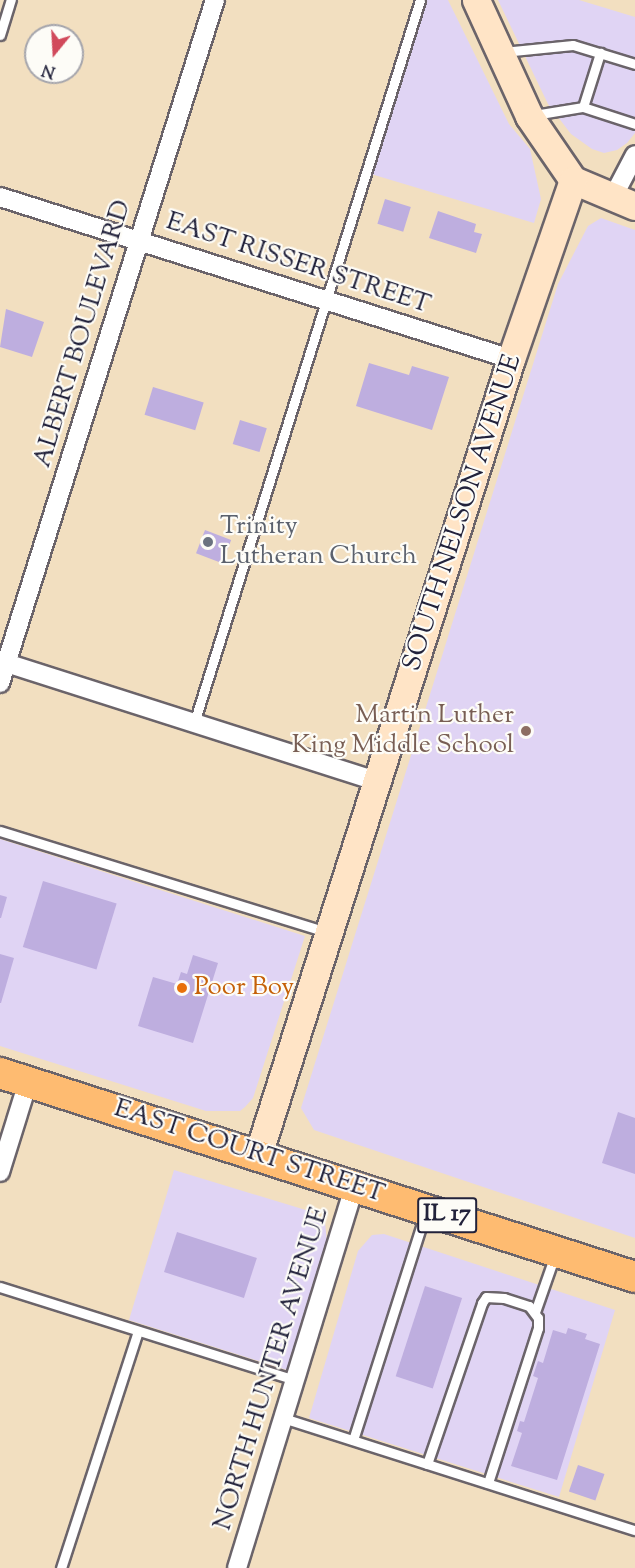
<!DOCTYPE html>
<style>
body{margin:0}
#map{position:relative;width:635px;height:1568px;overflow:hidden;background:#f2dfc0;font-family:"Sorts Mill Goudy",serif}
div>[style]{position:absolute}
.built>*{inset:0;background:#e0d4f4}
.building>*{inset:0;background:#beaedf;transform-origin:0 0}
.roads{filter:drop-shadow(2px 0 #6b646a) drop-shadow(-2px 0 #6b646a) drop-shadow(0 2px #6b646a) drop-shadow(0 -2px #6b646a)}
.service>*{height:9px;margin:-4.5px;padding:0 4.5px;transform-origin:4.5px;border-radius:4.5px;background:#fff}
.minor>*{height:18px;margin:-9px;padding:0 9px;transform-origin:9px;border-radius:9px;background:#fff}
.secondary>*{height:27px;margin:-13.5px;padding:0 13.5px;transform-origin:13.5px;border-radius:13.5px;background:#ffe4c6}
.primary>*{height:30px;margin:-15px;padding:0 15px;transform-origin:15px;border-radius:15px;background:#febb71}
.dots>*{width:16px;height:16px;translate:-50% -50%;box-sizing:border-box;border:3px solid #fdfcf7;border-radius:50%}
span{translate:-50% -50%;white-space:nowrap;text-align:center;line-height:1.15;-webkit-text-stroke:4.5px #fdfcf7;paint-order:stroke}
.shield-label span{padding:2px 4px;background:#fdfcf7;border:2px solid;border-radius:4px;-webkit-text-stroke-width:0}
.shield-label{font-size:24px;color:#22223b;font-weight:700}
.street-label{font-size:26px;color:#22223b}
.worship-label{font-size:26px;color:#5b616d}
.left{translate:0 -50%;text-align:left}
.education-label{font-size:26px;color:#785e54}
.right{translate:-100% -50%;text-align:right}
.food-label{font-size:26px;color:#c56008}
.north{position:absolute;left:24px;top:24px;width:60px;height:60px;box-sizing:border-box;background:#fdfcf7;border:2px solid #a5a5ac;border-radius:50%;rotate:198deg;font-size:16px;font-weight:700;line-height:24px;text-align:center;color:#22223b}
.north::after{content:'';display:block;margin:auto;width:21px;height:27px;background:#d1495b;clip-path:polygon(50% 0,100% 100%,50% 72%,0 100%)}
</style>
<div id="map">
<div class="built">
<div style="clip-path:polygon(426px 0,448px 0,509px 124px,530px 149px,541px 199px,534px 223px,371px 174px)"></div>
<div style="clip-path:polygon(498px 0,579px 0,635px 17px,635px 133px,627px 143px,617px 150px,604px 153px,592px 149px,571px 134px,548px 104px)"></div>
<div style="clip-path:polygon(601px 218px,635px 230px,635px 1238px,314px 1130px,301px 1108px,558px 284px,588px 226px)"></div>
<div style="clip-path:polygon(0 839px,305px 936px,253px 1098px,245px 1107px,240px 1111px,206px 1111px,0 1046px)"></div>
<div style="clip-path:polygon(174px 1170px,309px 1211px,325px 1222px,327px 1243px,287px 1370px,129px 1320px)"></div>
<div style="clip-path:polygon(384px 1234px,615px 1310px,559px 1497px,309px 1418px,358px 1251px,372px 1235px)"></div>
</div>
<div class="building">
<div style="left:385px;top:199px;width:27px;height:26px;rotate:17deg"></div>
<div style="clip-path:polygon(438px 211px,476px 224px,474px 232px,482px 234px,476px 253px,429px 238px)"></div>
<div style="clip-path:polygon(6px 309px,44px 322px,32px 357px,0 347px)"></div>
<div style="clip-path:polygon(369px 363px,409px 375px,412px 366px,449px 377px,432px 430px,356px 406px)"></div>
<div style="left:153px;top:387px;width:53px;height:29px;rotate:17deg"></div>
<div style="left:240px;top:420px;width:28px;height:25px;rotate:17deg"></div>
<div style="left:205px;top:530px;width:28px;height:25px;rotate:21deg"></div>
<div style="left:43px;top:881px;width:77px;height:69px;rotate:17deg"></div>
<div style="clip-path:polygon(0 895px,7px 897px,1px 918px,0 918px)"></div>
<div style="clip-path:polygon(0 954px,14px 958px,1px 1003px,0 1003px)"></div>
<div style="clip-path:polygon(193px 955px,218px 963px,193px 1043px,138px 1026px,153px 977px,177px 984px,181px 972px,187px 974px)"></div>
<div style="clip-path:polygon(618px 1112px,635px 1118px,635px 1174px,602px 1163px)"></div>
<div style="left:177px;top:1232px;width:84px;height:42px;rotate:18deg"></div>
<div style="left:425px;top:1286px;width:39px;height:95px;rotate:18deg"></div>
<div style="clip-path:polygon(568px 1328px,587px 1334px,585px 1339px,600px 1344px,557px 1480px,511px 1466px,522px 1433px,517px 1431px,520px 1421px,524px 1422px,538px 1378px,533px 1376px,538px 1361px,543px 1363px,553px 1330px,566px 1334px)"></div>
<div style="left:578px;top:1465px;width:28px;height:28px;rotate:19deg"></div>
</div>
<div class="roads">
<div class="service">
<div style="left:0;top:35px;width:37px;rotate:-73deg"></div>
<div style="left:503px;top:52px;width:70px;rotate:-5.7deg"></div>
<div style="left:573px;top:45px;width:65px;rotate:17deg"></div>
<div style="left:583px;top:107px;width:57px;rotate:-72.5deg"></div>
<div style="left:534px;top:115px;width:50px;rotate:-9.3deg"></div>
<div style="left:583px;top:107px;width:55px;rotate:18.1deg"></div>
<div style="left:194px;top:723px;width:757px;rotate:-72.64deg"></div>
<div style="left:0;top:831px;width:341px;rotate:17.2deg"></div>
<div style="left:0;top:1287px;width:309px;rotate:17.5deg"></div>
<div style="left:535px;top:1312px;width:60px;rotate:-70.7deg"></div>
<div style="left:283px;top:1418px;width:369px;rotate:17.7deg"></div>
<div style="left:353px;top:1440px;width:237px;rotate:-72.3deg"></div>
<div style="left:427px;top:1464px;width:170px;rotate:-71.1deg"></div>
<div style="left:482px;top:1303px;width:7px;rotate:-56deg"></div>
<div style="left:486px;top:1297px;width:18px;rotate:3deg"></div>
<div style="left:504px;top:1298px;width:26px;rotate:18deg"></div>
<div style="left:529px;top:1306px;width:15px;rotate:53deg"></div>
<div style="left:538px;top:1318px;width:10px;rotate:90deg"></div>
<div style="left:538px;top:1328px;width:163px;rotate:107.9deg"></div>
<div style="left:61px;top:1568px;width:249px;rotate:-72deg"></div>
</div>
<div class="minor">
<div style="left:0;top:197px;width:536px;rotate:17.59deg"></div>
<div style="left:613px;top:197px;width:47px;rotate:-62.4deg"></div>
<div style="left:0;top:661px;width:396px;rotate:17.7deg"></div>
<div style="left:0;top:683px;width:716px;rotate:-72.53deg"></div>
<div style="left:0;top:1172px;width:94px;rotate:-72.7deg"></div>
<div style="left:237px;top:1568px;width:401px;rotate:-72.9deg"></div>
</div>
<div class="secondary">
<div style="left:476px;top:0;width:128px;rotate:65.4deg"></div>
<div style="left:529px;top:116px;width:78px;rotate:55.5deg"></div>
<div style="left:573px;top:180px;width:67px;rotate:22.8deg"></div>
<div style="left:258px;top:1155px;width:835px;rotate:-72.37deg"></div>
<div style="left:511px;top:359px;width:189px;rotate:-70.9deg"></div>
</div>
<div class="primary">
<div style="left:0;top:1073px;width:667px;rotate:17.81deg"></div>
</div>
</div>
<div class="dots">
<div style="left:208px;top:542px;background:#6b7280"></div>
<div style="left:526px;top:731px;background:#8d6e63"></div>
<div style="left:182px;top:988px;background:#e8710a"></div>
</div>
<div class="shield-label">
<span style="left:447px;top:1215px">IL 17</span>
</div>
<div class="street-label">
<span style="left:298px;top:264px;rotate:18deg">EAST RISSER STREET</span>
<span style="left:83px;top:334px;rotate:-73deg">ALBERT BOULEVARD</span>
<span style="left:463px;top:513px;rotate:-72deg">SOUTH NELSON AVENUE</span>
<span style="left:249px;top:1152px;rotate:18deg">EAST COURT STREET</span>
<span style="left:272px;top:1369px;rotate:-73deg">NORTH HUNTER AVENUE</span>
</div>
<div class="worship-label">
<span class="left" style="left:220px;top:542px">Trinity<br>Lutheran Church</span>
</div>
<div class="education-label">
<span class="right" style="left:514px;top:731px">Martin Luther<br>King Middle School</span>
</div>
<div class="food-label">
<span class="left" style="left:194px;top:988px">Poor Boy</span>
</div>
<div class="north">N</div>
</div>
